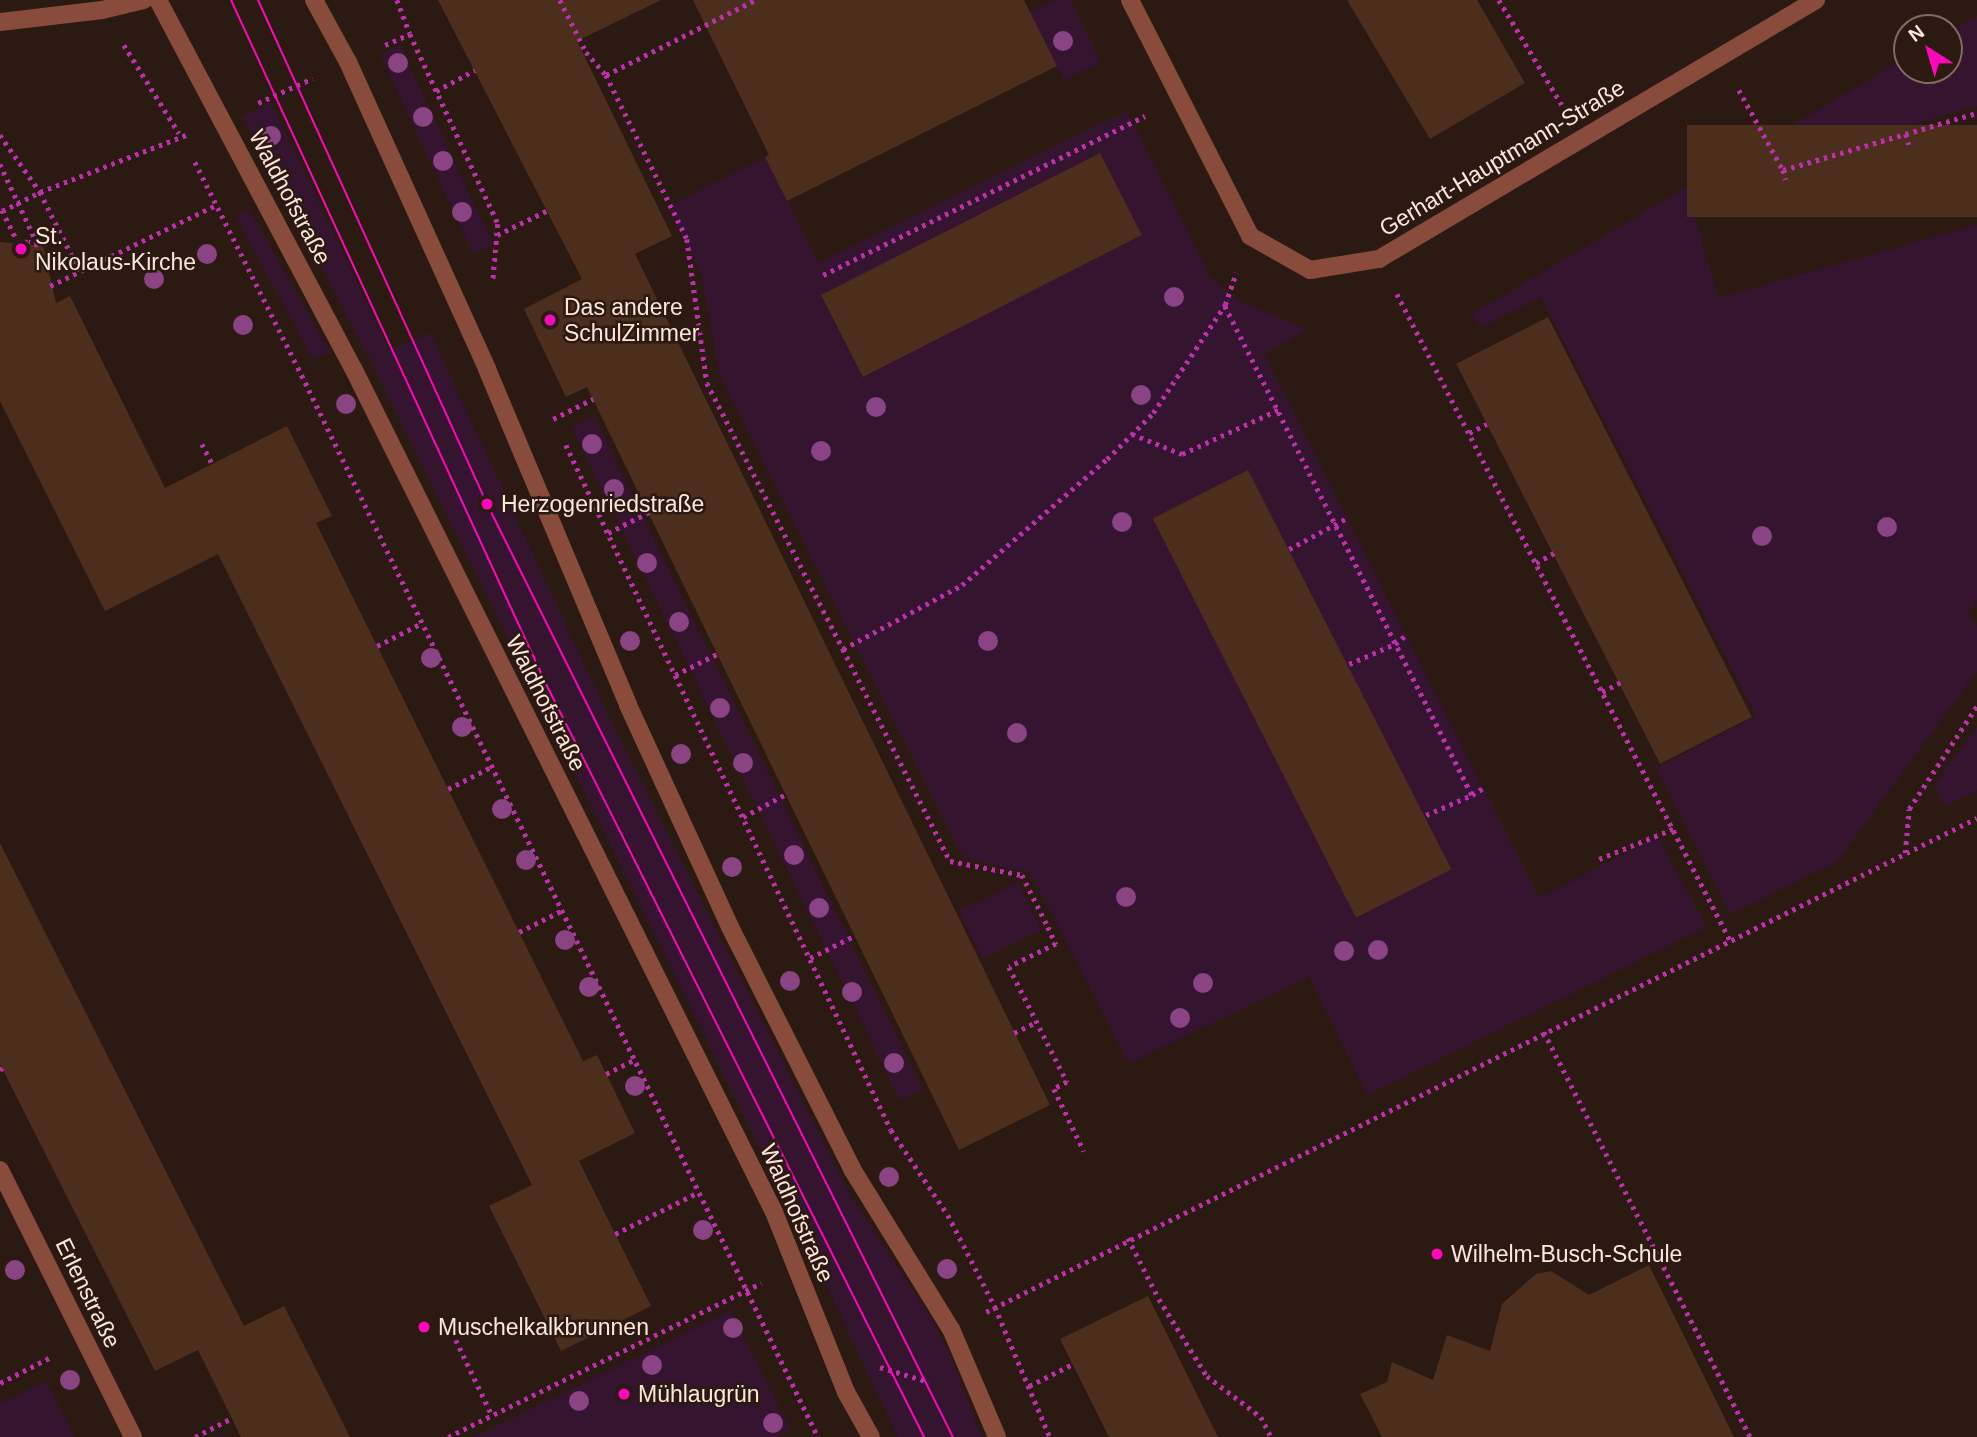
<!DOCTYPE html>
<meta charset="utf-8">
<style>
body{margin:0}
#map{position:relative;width:1977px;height:1437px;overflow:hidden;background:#2b1a11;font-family:Arial,sans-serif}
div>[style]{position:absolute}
.green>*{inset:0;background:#351430;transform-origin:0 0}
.building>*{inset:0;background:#4c2e1d;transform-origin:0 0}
.path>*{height:4.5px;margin-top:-2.25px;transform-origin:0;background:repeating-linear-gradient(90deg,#bd30ad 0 3.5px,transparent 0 8.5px)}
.minor>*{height:18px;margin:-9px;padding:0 9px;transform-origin:9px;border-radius:9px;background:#894c3c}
.tram>*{height:2px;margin:-1px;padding:0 1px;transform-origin:1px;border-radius:1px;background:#ff06bb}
.trees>*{width:20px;height:20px;margin:-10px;border-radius:50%;background:#8a4383}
.dots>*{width:19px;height:19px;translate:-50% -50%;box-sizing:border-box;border:4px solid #2b1a11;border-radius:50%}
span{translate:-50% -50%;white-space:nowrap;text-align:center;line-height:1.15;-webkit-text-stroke:5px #2b1a11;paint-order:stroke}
.street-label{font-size:23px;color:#ffe5da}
.poi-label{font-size:23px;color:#ffe5da}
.left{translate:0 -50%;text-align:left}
.north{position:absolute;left:1893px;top:14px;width:70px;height:70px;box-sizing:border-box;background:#2b1a11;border:2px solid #806b61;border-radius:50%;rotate:323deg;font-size:19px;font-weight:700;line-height:28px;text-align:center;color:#ffe5da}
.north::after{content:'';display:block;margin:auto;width:24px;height:32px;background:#ff06bb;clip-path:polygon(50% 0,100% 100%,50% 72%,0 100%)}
</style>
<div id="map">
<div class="green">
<div style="clip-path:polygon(1055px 0,1070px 0,1101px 63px,1064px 81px,1030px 12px)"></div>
<div style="clip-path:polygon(1977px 16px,1977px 106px,1794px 160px,1779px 133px,1907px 57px,1907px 70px,1949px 70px,1949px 32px)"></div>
<div style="left:400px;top:45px;width:220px;height:22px;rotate:65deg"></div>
<div style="clip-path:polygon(271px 102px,389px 350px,430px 333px,613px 726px,851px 1196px,932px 1319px,950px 1355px,982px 1437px,898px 1437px,895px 1431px,797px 1223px,370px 359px,242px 116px)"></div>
<div style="clip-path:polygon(1127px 111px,1210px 276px,1237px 300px,1308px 330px,1264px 354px,1539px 898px,1658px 836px,1706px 927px,1367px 1095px,1309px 976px,1129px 1064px,1030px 872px,964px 859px,720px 377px,701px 274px,668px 207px,765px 157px,818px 263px)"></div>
<div style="clip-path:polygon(1751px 149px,1770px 180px,1691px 203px,1718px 298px,1977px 225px,1977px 600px,1968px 613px,1977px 626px,1977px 671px,1837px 862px,1731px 914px,1656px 768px,1756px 716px,1541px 297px,1482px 327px,1470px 315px)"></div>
<div style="clip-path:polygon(249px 209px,330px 352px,313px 360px,235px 215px)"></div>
<div style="left:594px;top:416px;width:749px;height:25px;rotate:64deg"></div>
<div style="clip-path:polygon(1977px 727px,1977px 790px,1946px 806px,1934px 785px)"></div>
<div style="left:1018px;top:882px;width:53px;height:66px;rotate:64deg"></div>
<div style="clip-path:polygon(730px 1310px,791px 1431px,778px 1437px,475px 1437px)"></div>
<div style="clip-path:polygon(46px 1381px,75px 1437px,0 1437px,0 1403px)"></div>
</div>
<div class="building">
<div style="clip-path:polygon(438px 0,661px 0,577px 41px,672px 236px,635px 254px,1050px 1105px,959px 1150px,587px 387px,566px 397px,524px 309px,582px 279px)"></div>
<div style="clip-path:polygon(693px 0,1024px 0,1057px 66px,787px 201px,765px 157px,769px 155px)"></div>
<div style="clip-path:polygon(1347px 0,1477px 0,1525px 83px,1430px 139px)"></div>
<div style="left:1977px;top:125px;width:92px;height:290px;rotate:90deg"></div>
<div style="left:1100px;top:153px;width:92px;height:313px;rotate:63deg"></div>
<div style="clip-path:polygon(0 242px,43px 246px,56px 303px,70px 296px,165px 488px,287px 426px,332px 516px,316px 523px,583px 1061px,597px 1055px,635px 1133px,579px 1161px,651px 1306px,561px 1351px,489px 1206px,532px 1185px,218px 554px,105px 611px,0 401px)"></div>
<div style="left:1548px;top:317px;width:449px;height:103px;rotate:63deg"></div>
<div style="left:1248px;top:470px;width:448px;height:107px;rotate:63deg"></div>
<div style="clip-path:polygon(0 843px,244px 1326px,284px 1306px,350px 1437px,241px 1437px,198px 1350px,155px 1371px,0 1064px)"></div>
<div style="clip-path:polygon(1649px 1265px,1734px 1437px,1382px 1437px,1360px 1394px,1387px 1382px,1392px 1362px,1433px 1380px,1447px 1335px,1490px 1351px,1502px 1304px,1536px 1274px,1551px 1271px,1589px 1295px)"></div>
<div style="clip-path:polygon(1148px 1296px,1218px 1437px,1109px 1437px,1060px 1339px)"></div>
</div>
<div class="path">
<div style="left:397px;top:0;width:36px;rotate:69deg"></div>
<div style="left:410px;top:34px;width:209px;rotate:65.1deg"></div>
<div style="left:498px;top:224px;width:57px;rotate:95deg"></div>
<div style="left:560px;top:0;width:58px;rotate:63.4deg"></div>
<div style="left:586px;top:52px;width:30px;rotate:49deg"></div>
<div style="left:606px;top:75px;width:183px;rotate:63.7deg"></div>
<div style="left:687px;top:239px;width:145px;rotate:82.1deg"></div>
<div style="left:707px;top:383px;width:299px;rotate:62.9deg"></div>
<div style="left:843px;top:649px;width:135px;rotate:-28.3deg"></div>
<div style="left:962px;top:585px;width:192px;rotate:-41deg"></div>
<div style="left:1107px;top:459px;width:65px;rotate:-45deg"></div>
<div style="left:1153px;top:413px;width:130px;rotate:-56.3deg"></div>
<div style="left:1225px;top:305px;width:34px;rotate:-71deg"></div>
<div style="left:1499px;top:0;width:122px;rotate:59deg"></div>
<div style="left:124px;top:45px;width:104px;rotate:58deg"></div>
<div style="left:385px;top:45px;width:27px;rotate:-24deg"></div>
<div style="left:606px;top:75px;width:167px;rotate:-26.7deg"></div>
<div style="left:1739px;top:90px;width:91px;rotate:61.2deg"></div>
<div style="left:1783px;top:170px;width:202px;rotate:-16.4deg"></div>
<div style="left:436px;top:91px;width:44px;rotate:-28.3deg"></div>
<div style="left:258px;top:103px;width:60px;rotate:-24.4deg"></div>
<div style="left:1906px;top:134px;width:11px;rotate:75deg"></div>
<div style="left:0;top:135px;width:70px;rotate:54.9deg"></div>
<div style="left:40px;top:192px;width:89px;rotate:63.4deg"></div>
<div style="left:195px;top:162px;width:255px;rotate:63.4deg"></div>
<div style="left:309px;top:390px;width:1164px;rotate:64.07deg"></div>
<div style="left:0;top:164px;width:89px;rotate:64.9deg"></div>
<div style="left:38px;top:245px;width:10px;rotate:-163deg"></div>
<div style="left:28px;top:242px;width:10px;rotate:169deg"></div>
<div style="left:18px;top:244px;width:41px;rotate:-115.9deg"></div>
<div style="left:1783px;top:170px;width:10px;rotate:73deg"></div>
<div style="left:2px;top:211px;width:42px;rotate:-26.6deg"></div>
<div style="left:40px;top:192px;width:157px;rotate:-21.3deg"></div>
<div style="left:497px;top:235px;width:57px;rotate:-26.1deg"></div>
<div style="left:823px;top:275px;width:359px;rotate:-26.3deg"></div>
<div style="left:50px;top:286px;width:185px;rotate:-26deg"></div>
<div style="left:1397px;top:294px;width:727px;rotate:62.73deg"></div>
<div style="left:1225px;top:306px;width:548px;rotate:63.2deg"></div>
<div style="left:1472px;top:795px;width:13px;rotate:-32deg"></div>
<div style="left:553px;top:419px;width:45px;rotate:-26.6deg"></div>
<div style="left:1469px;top:433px;width:20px;rotate:-27deg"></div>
<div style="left:1132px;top:434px;width:54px;rotate:21.8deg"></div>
<div style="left:1182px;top:454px;width:106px;rotate:-24.6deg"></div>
<div style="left:202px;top:444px;width:22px;rotate:63deg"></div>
<div style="left:566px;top:445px;width:758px;rotate:64.62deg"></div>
<div style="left:891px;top:1130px;width:102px;rotate:56.2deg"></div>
<div style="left:948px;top:1215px;width:103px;rotate:62.9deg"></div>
<div style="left:995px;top:1307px;width:141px;rotate:67.1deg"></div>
<div style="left:608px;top:533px;width:46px;rotate:-27.1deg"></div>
<div style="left:1289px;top:549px;width:66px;rotate:-28.1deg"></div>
<div style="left:1536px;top:563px;width:21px;rotate:-29deg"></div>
<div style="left:377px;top:646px;width:51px;rotate:-27.1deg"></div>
<div style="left:843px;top:649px;width:237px;rotate:63.2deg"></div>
<div style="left:950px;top:861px;width:73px;rotate:11deg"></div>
<div style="left:1022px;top:875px;width:58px;rotate:63.4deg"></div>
<div style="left:1048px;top:927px;width:19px;rotate:65deg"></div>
<div style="left:1056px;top:944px;width:52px;rotate:153.9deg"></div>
<div style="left:1009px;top:967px;width:129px;rotate:63.2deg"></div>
<div style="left:1067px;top:1082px;width:15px;rotate:152deg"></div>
<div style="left:1054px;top:1089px;width:69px;rotate:64.2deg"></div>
<div style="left:1349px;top:664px;width:50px;rotate:-23.5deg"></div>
<div style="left:1395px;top:644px;width:14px;rotate:-39deg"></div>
<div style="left:675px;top:675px;width:47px;rotate:-26.6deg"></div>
<div style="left:1602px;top:692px;width:21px;rotate:-28deg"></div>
<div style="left:448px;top:789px;width:48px;rotate:-27.1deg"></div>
<div style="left:1426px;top:815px;width:50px;rotate:-23.5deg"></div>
<div style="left:743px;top:817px;width:49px;rotate:-28.1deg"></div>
<div style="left:1905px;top:853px;width:44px;rotate:-84.8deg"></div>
<div style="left:1909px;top:809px;width:123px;rotate:-56.6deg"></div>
<div style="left:1599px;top:859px;width:80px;rotate:-22.1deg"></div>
<div style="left:519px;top:932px;width:47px;rotate:-26.6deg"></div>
<div style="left:810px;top:958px;width:49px;rotate:-26.6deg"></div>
<div style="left:1544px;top:1032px;width:454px;rotate:63deg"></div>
<div style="left:1014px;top:1033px;width:25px;rotate:-26deg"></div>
<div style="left:0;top:1070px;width:3px;rotate:-45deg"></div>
<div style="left:606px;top:1074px;width:30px;rotate:-27deg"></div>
<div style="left:615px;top:1234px;width:92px;rotate:-26.6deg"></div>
<div style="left:1128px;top:1238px;width:68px;rotate:63.1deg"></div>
<div style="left:1159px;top:1299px;width:91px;rotate:58.1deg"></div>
<div style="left:1207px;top:1376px;width:68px;rotate:37.2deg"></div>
<div style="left:1261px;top:1417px;width:22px;rotate:63deg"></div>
<div style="left:986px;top:1312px;width:1107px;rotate:-26.5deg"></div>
<div style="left:456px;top:1340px;width:83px;rotate:64.4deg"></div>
<div style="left:880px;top:1367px;width:51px;rotate:17deg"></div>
<div style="left:0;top:1383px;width:55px;rotate:-27deg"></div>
<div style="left:1029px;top:1386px;width:49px;rotate:-26.6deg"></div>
<div style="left:195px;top:1437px;width:42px;rotate:-27.2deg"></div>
<div style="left:448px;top:1437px;width:349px;rotate:-26.2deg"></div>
</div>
<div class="minor">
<div style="left:158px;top:0;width:416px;rotate:62.1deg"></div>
<div style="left:353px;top:368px;width:943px;rotate:63.49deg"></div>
<div style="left:774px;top:1212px;width:194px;rotate:68.2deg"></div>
<div style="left:846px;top:1392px;width:51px;rotate:60.9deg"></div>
<div style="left:314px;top:0;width:71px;rotate:61.3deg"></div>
<div style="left:348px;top:62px;width:337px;rotate:65.6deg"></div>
<div style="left:487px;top:369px;width:364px;rotate:67.2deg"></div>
<div style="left:628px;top:705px;width:244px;rotate:65.3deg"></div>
<div style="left:730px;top:927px;width:271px;rotate:63.2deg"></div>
<div style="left:852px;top:1169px;width:188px;rotate:58.3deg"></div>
<div style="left:951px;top:1329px;width:117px;rotate:66.9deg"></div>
<div style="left:1130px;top:0;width:265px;rotate:63deg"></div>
<div style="left:1250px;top:236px;width:69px;rotate:29.5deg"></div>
<div style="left:1310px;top:270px;width:70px;rotate:-9.1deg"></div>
<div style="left:1379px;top:259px;width:508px;rotate:-30.65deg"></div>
<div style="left:0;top:22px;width:103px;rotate:-6.7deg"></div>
<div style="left:102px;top:10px;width:43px;rotate:-13.4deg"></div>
<div style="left:0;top:1170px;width:298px;rotate:63.5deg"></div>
</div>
<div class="tram">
<div style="left:231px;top:0;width:755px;rotate:65.27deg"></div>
<div style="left:547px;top:686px;width:840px;rotate:63.34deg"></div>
<div style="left:258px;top:0;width:554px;rotate:65.56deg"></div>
<div style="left:487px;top:504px;width:1043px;rotate:63.46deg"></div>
</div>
<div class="trees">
<div style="left:1063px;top:41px"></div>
<div style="left:398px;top:63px"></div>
<div style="left:423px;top:117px"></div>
<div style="left:271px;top:136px"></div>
<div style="left:443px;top:161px"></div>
<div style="left:462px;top:212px"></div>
<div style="left:207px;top:254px"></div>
<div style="left:154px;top:279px"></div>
<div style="left:1174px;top:297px"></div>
<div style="left:243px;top:325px"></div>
<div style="left:1141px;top:395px"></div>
<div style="left:346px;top:404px"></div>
<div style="left:876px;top:407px"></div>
<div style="left:592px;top:444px"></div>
<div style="left:821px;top:451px"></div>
<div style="left:614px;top:489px"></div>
<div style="left:1122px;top:522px"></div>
<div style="left:1887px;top:527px"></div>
<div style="left:1762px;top:536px"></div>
<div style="left:647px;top:563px"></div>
<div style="left:679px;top:622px"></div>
<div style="left:630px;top:641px"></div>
<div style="left:988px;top:641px"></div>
<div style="left:431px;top:658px"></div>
<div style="left:720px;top:708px"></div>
<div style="left:462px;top:727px"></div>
<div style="left:1017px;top:733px"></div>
<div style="left:681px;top:754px"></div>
<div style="left:743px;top:763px"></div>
<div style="left:502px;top:809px"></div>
<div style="left:794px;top:855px"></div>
<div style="left:526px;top:860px"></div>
<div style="left:732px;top:867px"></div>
<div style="left:1126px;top:897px"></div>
<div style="left:819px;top:908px"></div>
<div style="left:565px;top:940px"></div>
<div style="left:1378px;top:950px"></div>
<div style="left:1344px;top:951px"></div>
<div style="left:790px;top:981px"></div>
<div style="left:1203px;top:983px"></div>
<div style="left:589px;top:987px"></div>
<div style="left:852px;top:992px"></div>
<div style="left:1180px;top:1018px"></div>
<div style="left:894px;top:1063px"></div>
<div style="left:635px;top:1086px"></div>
<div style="left:889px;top:1177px"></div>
<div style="left:703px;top:1230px"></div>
<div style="left:947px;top:1269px"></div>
<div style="left:15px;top:1270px"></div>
<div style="left:733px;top:1328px"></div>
<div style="left:652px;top:1365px"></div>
<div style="left:70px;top:1380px"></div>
<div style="left:579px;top:1401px"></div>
<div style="left:773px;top:1423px"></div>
</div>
<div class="dots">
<div style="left:21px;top:249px;background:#ff06bb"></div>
<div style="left:550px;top:320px;background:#ff06bb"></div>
<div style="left:487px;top:504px;background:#ff06bb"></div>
<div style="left:1437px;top:1254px;background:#ff06bb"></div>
<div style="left:424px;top:1327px;background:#ff06bb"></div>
<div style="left:624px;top:1394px;background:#ff06bb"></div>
</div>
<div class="street-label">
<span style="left:1502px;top:158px;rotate:-31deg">Gerhart-Hauptmann-Straße</span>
<span style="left:290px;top:197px;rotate:62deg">Waldhofstraße</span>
<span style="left:546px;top:703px;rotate:63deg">Waldhofstraße</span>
<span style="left:797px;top:1213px;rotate:66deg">Waldhofstraße</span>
<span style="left:88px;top:1293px;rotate:64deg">Erlenstraße</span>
</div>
<div class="poi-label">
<span class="left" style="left:35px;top:249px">St.<br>Nikolaus-Kirche</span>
<span class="left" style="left:564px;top:320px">Das andere<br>SchulZimmer</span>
<span class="left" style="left:501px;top:504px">Herzogenriedstraße</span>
<span class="left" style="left:1451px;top:1254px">Wilhelm-Busch-Schule</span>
<span class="left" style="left:438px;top:1327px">Muschelkalkbrunnen</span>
<span class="left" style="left:638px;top:1394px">Mühlaugrün</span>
</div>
<div class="north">N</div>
</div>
